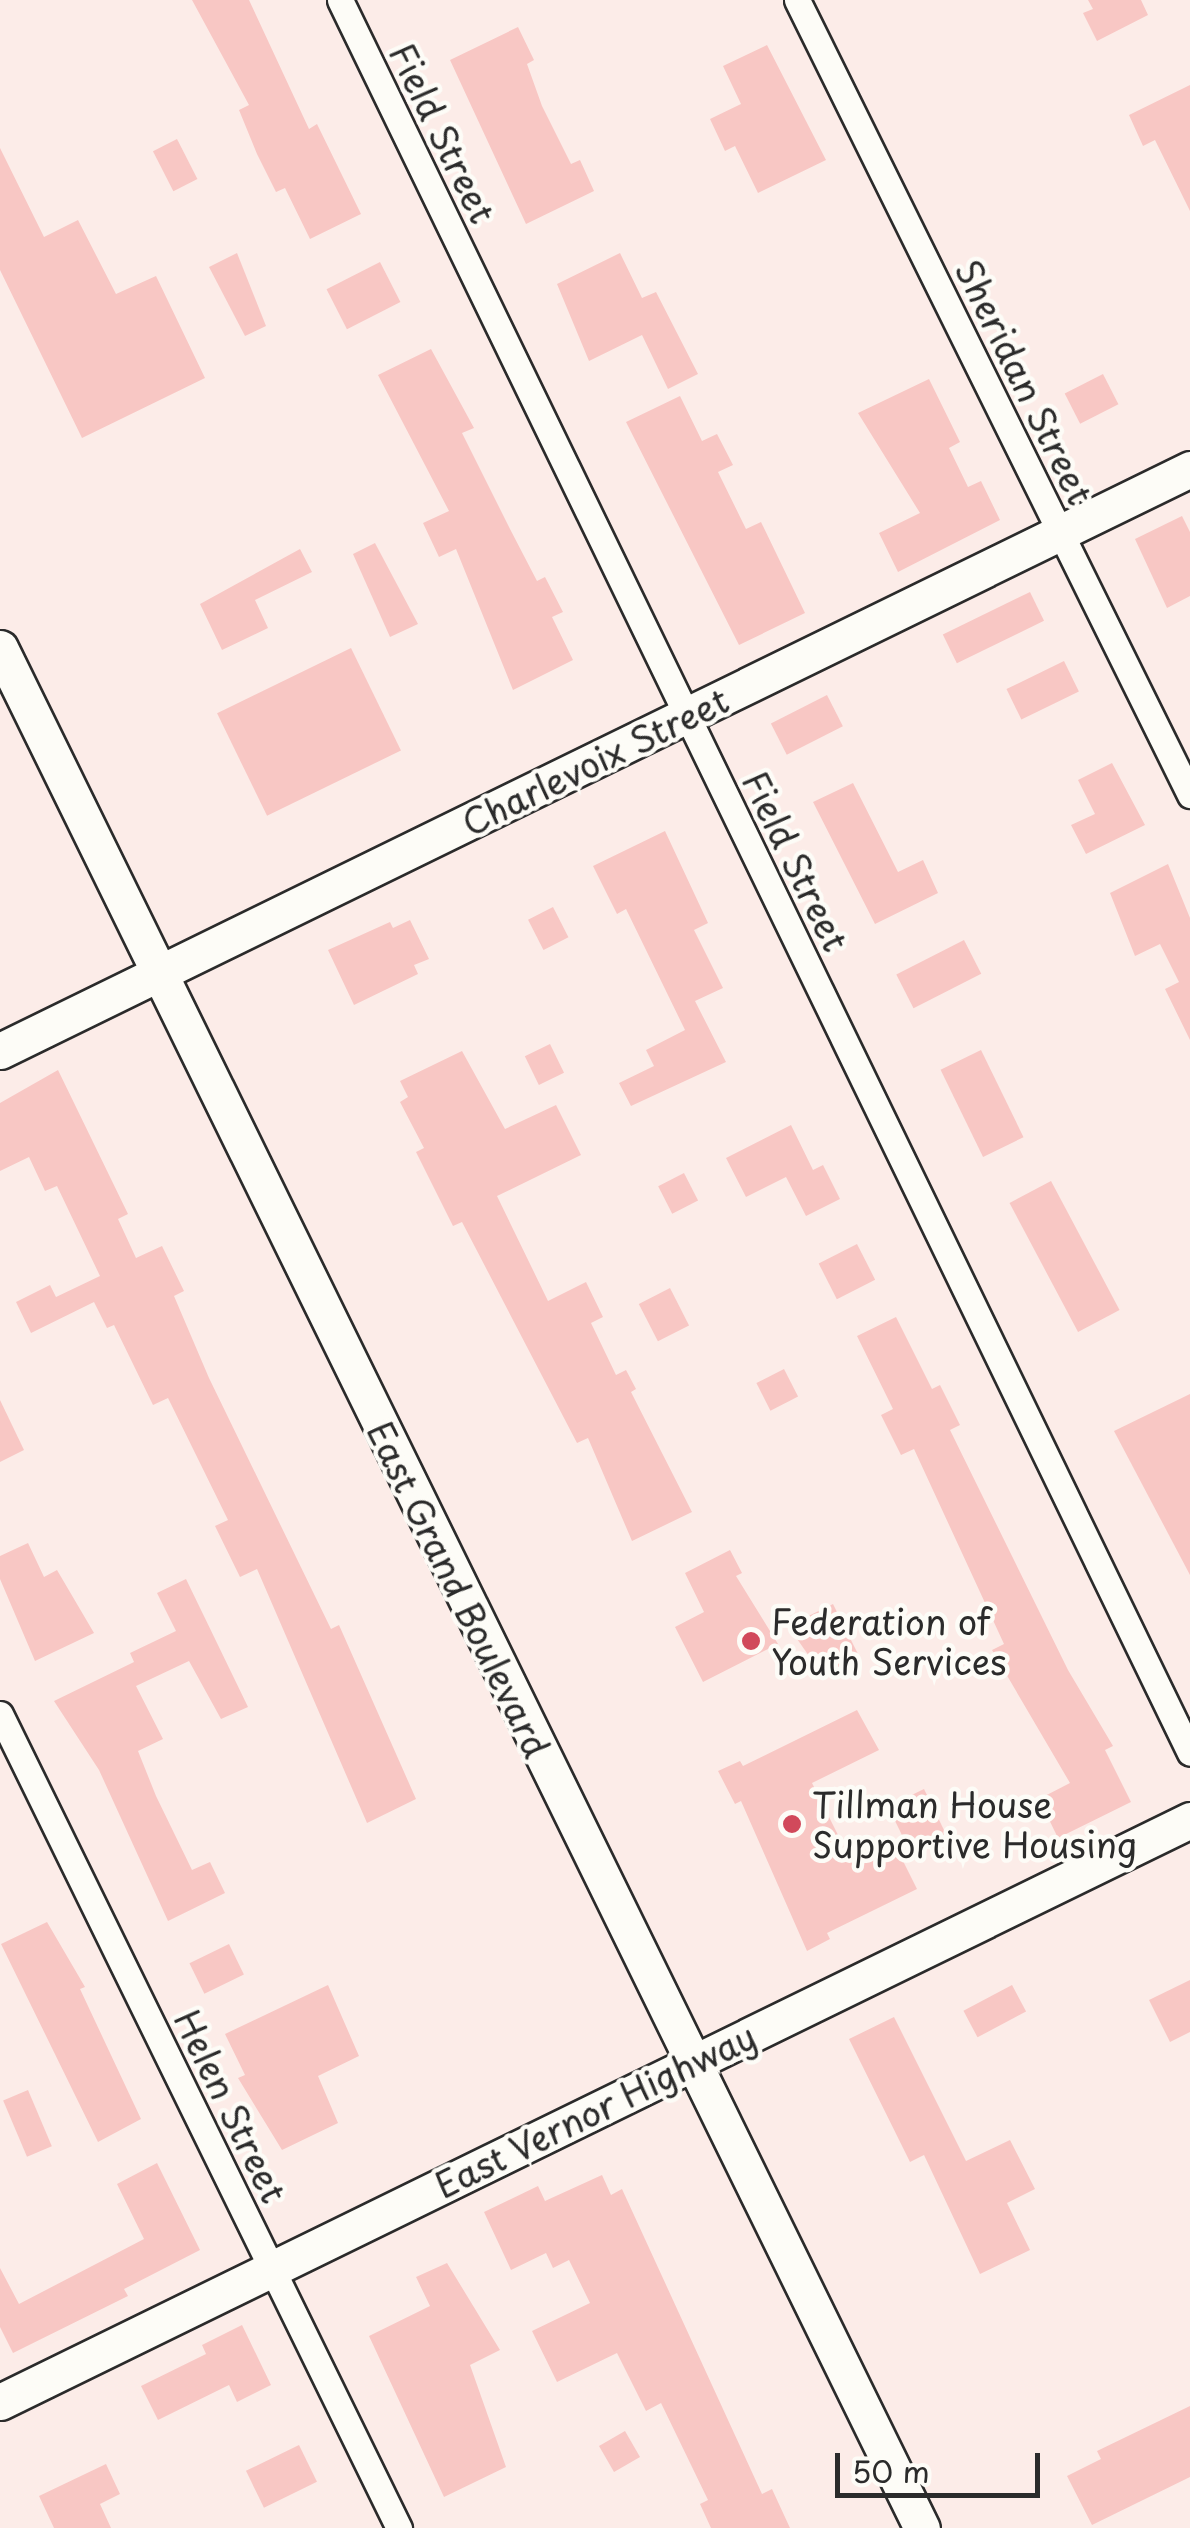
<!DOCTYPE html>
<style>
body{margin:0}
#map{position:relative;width:1190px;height:2528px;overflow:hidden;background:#fcece8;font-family:"Playpen Sans",sans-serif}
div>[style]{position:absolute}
.building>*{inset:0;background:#f8c7c4;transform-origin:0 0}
.roads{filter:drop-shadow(2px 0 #2b2b2b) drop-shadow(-2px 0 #2b2b2b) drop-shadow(0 2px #2b2b2b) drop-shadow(0 -2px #2b2b2b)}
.street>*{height:25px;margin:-12.5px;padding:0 12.5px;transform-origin:12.5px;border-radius:12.5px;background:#fdfcf7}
.secondary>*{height:35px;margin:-17.5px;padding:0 17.5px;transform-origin:17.5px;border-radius:17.5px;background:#fdfcf7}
.dots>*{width:28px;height:28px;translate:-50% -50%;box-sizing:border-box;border:5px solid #fdfcf7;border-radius:50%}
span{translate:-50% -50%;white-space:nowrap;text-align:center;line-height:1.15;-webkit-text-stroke:9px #fdfcf7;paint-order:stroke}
.street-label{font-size:35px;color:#2b2b2b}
.poi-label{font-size:35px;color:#2b2b2b}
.left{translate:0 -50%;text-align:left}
.scale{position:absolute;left:835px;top:2453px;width:205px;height:45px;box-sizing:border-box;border:5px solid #2b2b2b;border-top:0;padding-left:12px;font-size:30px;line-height:35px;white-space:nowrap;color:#2b2b2b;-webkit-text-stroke:8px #fdfcf7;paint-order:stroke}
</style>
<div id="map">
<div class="building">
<div style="clip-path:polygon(192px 0,249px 0,309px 129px,317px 124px,361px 214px,310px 239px,285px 188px,276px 192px,257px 154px,239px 110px,249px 105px)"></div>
<div style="clip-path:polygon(1088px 0,1141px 0,1148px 15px,1097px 41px,1083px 13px,1093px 9px)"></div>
<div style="clip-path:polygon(518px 27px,534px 60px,527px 64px,542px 106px,571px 164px,580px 160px,594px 191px,526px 224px,450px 60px)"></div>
<div style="clip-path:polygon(767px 45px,826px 160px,758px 193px,735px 146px,725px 151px,710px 119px,741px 104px,723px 66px)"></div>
<div style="clip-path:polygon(1190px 85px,1190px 211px,1155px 140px,1143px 146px,1129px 115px)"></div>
<div style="left:177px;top:139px;width:45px;height:27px;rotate:63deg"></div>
<div style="clip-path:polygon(0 148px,44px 237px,78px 220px,116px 294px,156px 276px,205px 378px,82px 438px,0 270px)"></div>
<div style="clip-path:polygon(237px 253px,266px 326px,245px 336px,209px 267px)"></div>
<div style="clip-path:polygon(620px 253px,642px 298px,656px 292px,698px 374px,668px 389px,642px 335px,589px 361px,557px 284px)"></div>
<div style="left:380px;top:262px;width:45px;height:60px;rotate:63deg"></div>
<div style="clip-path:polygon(431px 349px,474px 428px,462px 433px,510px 529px,537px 581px,545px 577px,563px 612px,552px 617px,573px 660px,513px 690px,456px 549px,439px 557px,423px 523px,449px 511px,378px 375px)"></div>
<div style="left:1103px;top:374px;width:34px;height:43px;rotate:63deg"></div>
<div style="clip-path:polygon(929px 379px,960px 442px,949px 448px,968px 487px,981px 481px,1000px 520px,898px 572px,879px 533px,920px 513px,858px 413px)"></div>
<div style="clip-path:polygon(680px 396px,702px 441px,717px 434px,733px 465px,718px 472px,746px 529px,761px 522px,805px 613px,739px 645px,626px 422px)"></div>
<div style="clip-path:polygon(1182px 516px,1190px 532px,1190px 596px,1167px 608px,1135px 539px)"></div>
<div style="clip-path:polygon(375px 543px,418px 624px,390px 637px,353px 554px)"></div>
<div style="clip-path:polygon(300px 549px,312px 572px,255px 600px,268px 628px,222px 650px,200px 604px)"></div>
<div style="left:1030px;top:592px;width:32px;height:97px;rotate:64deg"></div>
<div style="left:351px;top:648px;width:114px;height:149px;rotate:64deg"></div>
<div style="left:1064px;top:661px;width:34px;height:64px;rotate:64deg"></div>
<div style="left:827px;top:695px;width:35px;height:63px;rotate:63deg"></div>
<div style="clip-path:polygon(1112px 763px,1145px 825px,1086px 854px,1071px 825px,1095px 814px,1078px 780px)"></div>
<div style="clip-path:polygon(853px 783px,898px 872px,923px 860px,938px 893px,875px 924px,813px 802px)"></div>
<div style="clip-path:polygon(665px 831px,708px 923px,694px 930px,723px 988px,695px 1001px,726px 1062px,631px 1106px,619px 1083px,654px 1066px,646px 1050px,685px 1030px,626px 909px,617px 914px,593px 866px)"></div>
<div style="clip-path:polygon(1168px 864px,1190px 918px,1190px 1040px,1165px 989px,1179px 982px,1160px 944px,1135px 956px,1110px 893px)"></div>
<div style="left:553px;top:907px;width:34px;height:28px;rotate:63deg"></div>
<div style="clip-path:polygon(410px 920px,429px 959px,414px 965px,418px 974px,354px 1005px,328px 950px,390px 922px,393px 928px)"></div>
<div style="left:964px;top:940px;width:38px;height:76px;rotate:63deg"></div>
<div style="left:550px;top:1044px;width:32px;height:28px;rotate:64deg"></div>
<div style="left:981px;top:1050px;width:97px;height:45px;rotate:64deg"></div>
<div style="clip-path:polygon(462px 1051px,505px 1129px,556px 1105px,581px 1155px,497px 1196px,548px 1301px,586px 1282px,603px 1317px,591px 1323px,616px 1375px,626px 1370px,636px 1389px,631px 1392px,692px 1512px,632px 1541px,588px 1438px,577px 1443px,462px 1222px,453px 1226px,416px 1152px,424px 1148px,400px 1102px,408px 1097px,400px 1081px)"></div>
<div style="clip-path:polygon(58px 1070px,128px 1214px,118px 1219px,136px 1258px,162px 1246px,184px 1291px,174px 1296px,209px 1378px,331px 1629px,339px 1625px,416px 1799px,367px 1823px,257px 1569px,240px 1577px,215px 1526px,228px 1520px,168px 1398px,153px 1405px,114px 1325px,107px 1328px,94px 1302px,31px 1333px,16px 1302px,50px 1285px,56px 1297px,100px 1276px,57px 1186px,45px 1191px,29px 1157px,0 1171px,0 1103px)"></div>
<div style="clip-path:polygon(791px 1125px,813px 1170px,823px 1165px,840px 1199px,806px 1216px,786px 1177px,746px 1197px,726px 1158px)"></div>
<div style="left:684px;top:1173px;width:31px;height:29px;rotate:63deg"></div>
<div style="left:1051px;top:1181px;width:146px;height:47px;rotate:62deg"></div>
<div style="left:857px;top:1244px;width:40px;height:43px;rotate:63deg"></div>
<div style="left:670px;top:1288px;width:42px;height:35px;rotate:63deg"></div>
<div style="clip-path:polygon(896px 1317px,932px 1389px,940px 1385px,960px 1425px,950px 1430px,1068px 1670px,1113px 1746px,1105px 1750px,1131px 1802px,1058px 1838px,1039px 1799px,1070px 1783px,992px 1650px,1004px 1644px,914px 1449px,901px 1455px,881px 1415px,893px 1409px,857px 1336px)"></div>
<div style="left:784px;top:1369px;width:31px;height:31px;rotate:63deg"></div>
<div style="clip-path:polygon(1190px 1394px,1190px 1575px,1114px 1431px)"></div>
<div style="clip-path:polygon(0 1400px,24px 1450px,0 1462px)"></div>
<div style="clip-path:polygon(28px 1543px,44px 1577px,57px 1570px,94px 1633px,35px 1661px,0 1579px,0 1556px)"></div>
<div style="clip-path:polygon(730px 1550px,742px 1573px,736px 1576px,778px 1644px,703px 1682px,675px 1627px,704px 1612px,685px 1573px)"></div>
<div style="clip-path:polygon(186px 1579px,248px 1707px,221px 1719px,189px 1661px,136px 1686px,163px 1739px,138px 1751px,156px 1796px,192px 1870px,210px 1862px,225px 1893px,168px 1921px,99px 1770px,54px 1701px,134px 1662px,130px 1653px,176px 1631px,157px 1593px)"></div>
<div style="clip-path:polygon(833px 1604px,860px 1658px,823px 1676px,788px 1626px)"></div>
<div style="clip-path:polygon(857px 1710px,879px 1750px,812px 1783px,853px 1865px,895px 1845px,917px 1889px,827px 1933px,830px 1939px,807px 1951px,741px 1801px,735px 1804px,718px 1771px,740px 1761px,743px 1766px)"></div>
<div style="left:924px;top:1789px;width:50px;height:40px;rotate:64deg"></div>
<div style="clip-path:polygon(47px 1922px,85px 1987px,80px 1989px,141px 2119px,98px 2142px,1px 1944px)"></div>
<div style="left:229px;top:1944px;width:34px;height:44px;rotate:64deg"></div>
<div style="clip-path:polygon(1190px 1980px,1190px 2032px,1170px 2042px,1149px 2000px)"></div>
<div style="clip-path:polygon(328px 1985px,359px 2056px,318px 2076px,338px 2123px,282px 2150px,238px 2078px,245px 2075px,225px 2034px)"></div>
<div style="left:1012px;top:1985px;width:30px;height:55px;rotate:62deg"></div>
<div style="clip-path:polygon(894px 2017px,966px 2161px,1010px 2140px,1035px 2189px,1007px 2203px,1030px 2250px,980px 2274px,924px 2155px,910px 2162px,849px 2039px)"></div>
<div style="left:28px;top:2090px;width:61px;height:27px;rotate:67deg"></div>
<div style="clip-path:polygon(157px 2163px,200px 2250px,124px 2289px,128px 2296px,13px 2353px,0 2327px,0 2268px,19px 2304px,144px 2239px,117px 2184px)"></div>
<div style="clip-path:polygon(602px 2175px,611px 2195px,622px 2189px,762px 2494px,772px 2489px,790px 2528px,711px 2528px,700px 2504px,708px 2500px,661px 2403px,646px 2411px,617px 2353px,557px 2382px,532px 2331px,590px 2303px,569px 2260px,553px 2268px,546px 2253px,511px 2270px,484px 2212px,538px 2186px,545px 2201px)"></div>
<div style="clip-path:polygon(447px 2263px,500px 2350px,470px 2365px,506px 2467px,444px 2497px,369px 2336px,430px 2306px,416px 2277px)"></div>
<div style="clip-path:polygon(242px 2325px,271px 2385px,237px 2402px,229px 2385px,158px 2420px,141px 2386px,206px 2354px,202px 2345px)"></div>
<div style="clip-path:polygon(1190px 2406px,1190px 2477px,1092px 2525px,1067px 2476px,1101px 2459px,1097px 2451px)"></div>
<div style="left:625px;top:2431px;width:30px;height:30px;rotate:60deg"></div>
<div style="left:299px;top:2445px;width:41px;height:59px;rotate:64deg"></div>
<div style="clip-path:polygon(106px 2464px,120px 2494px,100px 2504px,111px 2528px,54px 2528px,39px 2496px)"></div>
</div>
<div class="roads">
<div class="street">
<div style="left:340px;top:0;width:1948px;rotate:64.13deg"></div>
<div style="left:797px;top:0;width:887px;rotate:63.69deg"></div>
<div style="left:0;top:1714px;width:907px;rotate:63.89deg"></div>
</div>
<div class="secondary">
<div style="left:0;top:648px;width:2094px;rotate:63.88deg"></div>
<div style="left:0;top:1051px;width:1325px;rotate:-26.06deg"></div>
<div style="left:0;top:2402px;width:1325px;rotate:-26.06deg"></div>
</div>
</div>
<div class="dots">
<div style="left:751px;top:1641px;background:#d1495b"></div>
<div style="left:792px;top:1824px;background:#d1495b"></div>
</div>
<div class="street-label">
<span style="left:443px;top:133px;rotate:64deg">Field Street</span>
<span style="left:1025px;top:382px;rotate:64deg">Sheridan Street</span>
<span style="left:595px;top:761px;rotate:-26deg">Charlevoix Street</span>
<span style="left:796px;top:861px;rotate:64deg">Field Street</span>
<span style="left:459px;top:1589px;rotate:64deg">East Grand Boulevard</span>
<span style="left:231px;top:2106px;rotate:64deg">Helen Street</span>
<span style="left:595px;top:2110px;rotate:-26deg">East Vernor Highway</span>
</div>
<div class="poi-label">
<span class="left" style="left:771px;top:1641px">Federation of<br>Youth Services</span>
<span class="left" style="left:812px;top:1824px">Tillman House<br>Supportive Housing</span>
</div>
<div class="scale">50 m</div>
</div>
